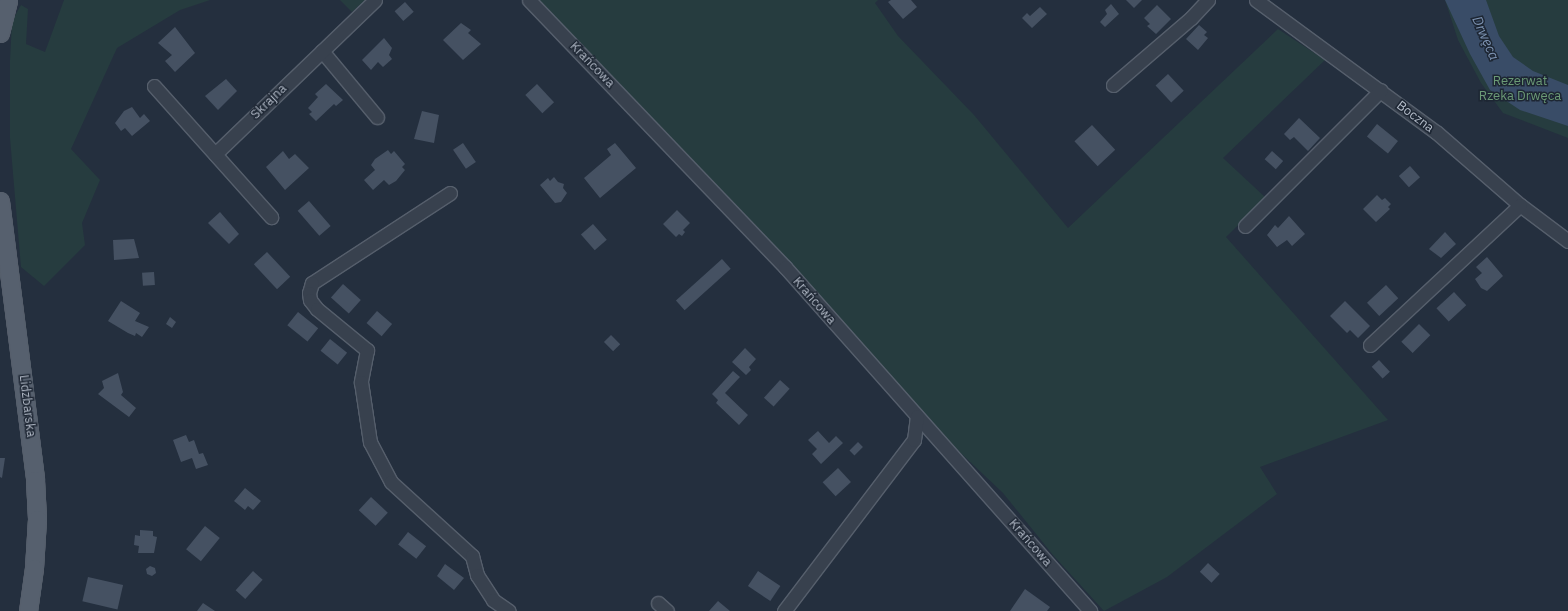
<!DOCTYPE html>
<meta charset="utf-8">
<style>
body{margin:0}
#map{position:relative;width:1568px;height:611px;overflow:hidden;background:#242f3e;font-family:"IBM Plex Sans",sans-serif}
div>[style]{position:absolute}
.green>*{inset:0;background:#263c3f}
.water>*{inset:0;background:#394c67}
.building>*{inset:0;background:#455162;transform-origin:0 0}
.roads{filter:drop-shadow(1px 0 #565f6c) drop-shadow(-1px 0 #565f6c) drop-shadow(0 1px #565f6c) drop-shadow(0 -1px #565f6c)}
.minor>*{height:13px;margin:-6.5px;padding:0 6.5px;transform-origin:6.5px;border-radius:6.5px;background:#38414e}
.major>*{height:17px;margin:-8.5px;padding:0 8.5px;transform-origin:8.5px;border-radius:8.5px;background:#56606e}
span{translate:-50% -50%;white-space:nowrap;text-align:center;line-height:1.15;-webkit-text-stroke:3px #1d2633;paint-order:stroke}
.street-label{font-size:13px;color:#b4bcc9}
.park-label{font-size:13px;color:#6b9a76}
.water-label{font-size:14px;color:#7c92b1;font-style:italic}
</style>
<div id="map">
<div class="green">
<div style="clip-path:polygon(64px 0,210px 0,180px 10px,117px 48px,71px 149px,100px 180px,82px 223px,85px 245px,44px 286px,21px 267px,10px 138px,10px 61px,12px 21px,21px 5px,28px 9px,26px 44px,45px 52px)"></div>
<div style="clip-path:polygon(340px 0,365px 0,352px 12px)"></div>
<div style="clip-path:polygon(539px 0,878px 0,875px 3px,898px 36px,974px 115px,1068px 228px,1278px 29px,1325px 60px,1223px 158px,1266px 198px,1226px 237px,1388px 420px,1260px 467px,1277px 494px,1167px 577px,1104px 611px,1053px 555px,1003px 493px,929px 423px,676px 143px)"></div>
<div style="clip-path:polygon(1445px 0,1568px 0,1568px 138px,1503px 113px,1481px 83px,1458px 40px)"></div>
</div>
<div class="water">
<div style="clip-path:polygon(1445px 0,1486px 0,1499px 36px,1513px 57px,1533px 71px,1568px 85px,1568px 126px,1520px 110px,1490px 90px,1470px 54px)"></div>
</div>
<div class="building">
<div style="clip-path:polygon(891px 0,911px 0,917px 7px,903px 19px,888px 2px)"></div>
<div style="clip-path:polygon(1126px 0,1142px 0,1134px 8px)"></div>
<div style="left:405px;top:2px;width:13px;height:14px;rotate:48deg"></div>
<div style="clip-path:polygon(1111px 4px,1119px 14px,1105px 27px,1100px 22px,1107px 14px,1105px 10px)"></div>
<div style="clip-path:polygon(1157px 5px,1171px 19px,1156px 34px,1147px 26px,1150px 24px,1144px 18px)"></div>
<div style="clip-path:polygon(1040px 7px,1047px 14px,1032px 28px,1022px 18px,1027px 13px,1030px 16px)"></div>
<div style="clip-path:polygon(461px 23px,471px 30px,468px 33px,481px 44px,463px 60px,443px 40px)"></div>
<div style="clip-path:polygon(1199px 25px,1207px 32px,1204px 35px,1208px 38px,1198px 50px,1186px 39px)"></div>
<div style="clip-path:polygon(175px 27px,195px 53px,175px 72px,165px 61px,172px 55px,158px 43px)"></div>
<div style="clip-path:polygon(384px 38px,392px 48px,389px 55px,392px 59px,383px 67px,378px 62px,371px 70px,362px 60px)"></div>
<div style="left:1168px;top:74px;width:23px;height:17px;rotate:47deg"></div>
<div style="clip-path:polygon(226px 79px,237px 91px,218px 110px,205px 96px)"></div>
<div style="clip-path:polygon(326px 84px,343px 100px,336px 106px,334px 104px,316px 121px,309px 114px,312px 112px,308px 108px,318px 97px,315px 94px)"></div>
<div style="left:537px;top:84px;width:25px;height:16px;rotate:47deg"></div>
<div style="clip-path:polygon(132px 107px,140px 118px,144px 114px,150px 121px,132px 136px,125px 128px,121px 131px,115px 123px,124px 111px)"></div>
<div style="clip-path:polygon(422px 111px,439px 115px,434px 143px,414px 139px)"></div>
<div style="clip-path:polygon(1299px 118px,1320px 138px,1308px 151px,1294px 137px,1290px 140px,1284px 134px)"></div>
<div style="left:1377px;top:124px;width:27px;height:16px;rotate:39deg"></div>
<div style="left:1092px;top:125px;width:34px;height:24px;rotate:47deg"></div>
<div style="left:463px;top:143px;width:23px;height:12px;rotate:56deg"></div>
<div style="clip-path:polygon(615px 143px,636px 168px,600px 198px,584px 178px,611px 155px,607px 149px)"></div>
<div style="clip-path:polygon(388px 150px,391px 154px,394px 151px,405px 164px,402px 167px,405px 170px,396px 181px,389px 185px,384px 180px,373px 190px,364px 180px,375px 170px,371px 165px,375px 159px)"></div>
<div style="clip-path:polygon(283px 151px,289px 159px,295px 154px,309px 168px,285px 190px,266px 167px)"></div>
<div style="left:1272px;top:151px;width:15px;height:11px;rotate:42deg"></div>
<div style="left:1410px;top:166px;width:15px;height:15px;rotate:48deg"></div>
<div style="clip-path:polygon(554px 177px,558px 182px,564px 184px,563px 188px,567px 193px,561px 202px,555px 203px,540px 185px,548px 178px,550px 181px)"></div>
<div style="clip-path:polygon(1377px 195px,1382px 200px,1385px 198px,1391px 204px,1388px 207px,1390px 209px,1376px 222px,1363px 209px)"></div>
<div style="left:309px;top:201px;width:33px;height:15px;rotate:49deg"></div>
<div style="clip-path:polygon(677px 210px,690px 223px,683px 230px,685px 232px,682px 236px,679px 234px,676px 237px,663px 224px)"></div>
<div style="clip-path:polygon(220px 212px,239px 234px,229px 244px,208px 223px)"></div>
<div style="clip-path:polygon(1289px 216px,1305px 234px,1292px 246px,1287px 240px,1277px 247px,1267px 235px,1275px 225px,1278px 228px)"></div>
<div style="left:593px;top:224px;width:21px;height:16px;rotate:49deg"></div>
<div style="clip-path:polygon(1445px 232px,1456px 244px,1441px 258px,1429px 249px)"></div>
<div style="clip-path:polygon(134px 239px,139px 258px,114px 260px,113px 240px)"></div>
<div style="left:267px;top:252px;width:34px;height:18px;rotate:47deg"></div>
<div style="clip-path:polygon(1487px 257px,1503px 276px,1487px 291px,1481px 288px,1475px 279px,1482px 273px,1476px 267px)"></div>
<div style="left:722px;top:259px;width:13px;height:62px;rotate:48deg"></div>
<div style="left:154px;top:272px;width:13px;height:12px;rotate:86deg"></div>
<div style="left:343px;top:284px;width:24px;height:18px;rotate:42deg"></div>
<div style="left:1386px;top:285px;width:18px;height:26px;rotate:47deg"></div>
<div style="left:1454px;top:292px;width:18px;height:24px;rotate:47deg"></div>
<div style="clip-path:polygon(121px 301px,140px 313px,135px 321px,149px 327px,142px 337px,136px 333px,135px 336px,128px 333px,108px 321px)"></div>
<div style="clip-path:polygon(1345px 301px,1370px 326px,1358px 338px,1350px 330px,1347px 333px,1330px 316px)"></div>
<div style="left:377px;top:311px;width:20px;height:16px;rotate:41deg"></div>
<div style="left:298px;top:312px;width:26px;height:17px;rotate:39deg"></div>
<div style="clip-path:polygon(170px 317px,176px 322px,172px 328px,166px 324px)"></div>
<div style="left:1419px;top:324px;width:16px;height:25px;rotate:45deg"></div>
<div style="left:611px;top:335px;width:13px;height:10px;rotate:45deg"></div>
<div style="left:330px;top:339px;width:22px;height:15px;rotate:39deg"></div>
<div style="clip-path:polygon(745px 348px,756px 359px,749px 367px,751px 370px,746px 375px,732px 362px)"></div>
<div style="left:1379px;top:360px;width:16px;height:10px;rotate:47deg"></div>
<div style="clip-path:polygon(733px 371px,740px 377px,725px 393px,748px 415px,739px 425px,716px 403px,718px 400px,712px 394px)"></div>
<div style="clip-path:polygon(118px 373px,123px 392px,121px 395px,136px 408px,129px 417px,98px 394px,104px 388px,102px 381px)"></div>
<div style="left:780px;top:380px;width:13px;height:24px;rotate:42deg"></div>
<div style="clip-path:polygon(818px 431px,829px 443px,836px 436px,843px 443px,821px 464px,812px 454px,817px 449px,808px 440px)"></div>
<div style="clip-path:polygon(186px 435px,189px 442px,194px 440px,199px 454px,203px 453px,208px 465px,196px 469px,192px 458px,181px 462px,173px 440px)"></div>
<div style="left:858px;top:442px;width:7px;height:12px;rotate:45deg"></div>
<div style="clip-path:polygon(0 458px,5px 458px,2px 478px,0 477px)"></div>
<div style="left:838px;top:468px;width:19px;height:21px;rotate:47deg"></div>
<div style="clip-path:polygon(245px 488px,261px 501px,253px 510px,248px 506px,245px 510px,234px 501px)"></div>
<div style="left:371px;top:497px;width:23px;height:18px;rotate:43deg"></div>
<div style="left:205px;top:526px;width:19px;height:30px;rotate:39deg"></div>
<div style="clip-path:polygon(140px 530px,153px 531px,153px 536px,157px 537px,154px 553px,138px 553px,139px 546px,134px 545px,135px 535px,140px 536px)"></div>
<div style="left:408px;top:532px;width:23px;height:16px;rotate:38deg"></div>
<div style="left:1208px;top:563px;width:16px;height:12px;rotate:43deg"></div>
<div style="clip-path:polygon(445px 564px,464px 578px,454px 590px,437px 576px)"></div>
<div style="clip-path:polygon(150px 566px,155px 568px,156px 573px,152px 576px,147px 574px,146px 569px)"></div>
<div style="left:253px;top:571px;width:13px;height:26px;rotate:42deg"></div>
<div style="left:758px;top:571px;width:27px;height:18px;rotate:34deg"></div>
<div style="left:88px;top:577px;width:36px;height:25px;rotate:13deg"></div>
<div style="clip-path:polygon(1025px 589px,1050px 607px,1047px 611px,1010px 611px)"></div>
<div style="clip-path:polygon(718px 601px,730px 611px,709px 611px)"></div>
<div style="clip-path:polygon(203px 603px,215px 611px,197px 611px)"></div>
</div>
<div class="roads">
<div class="minor">
<div style="left:529px;top:0;width:370px;rotate:46.2deg"></div>
<div style="left:785px;top:267px;width:460px;rotate:48.4deg"></div>
<div style="left:1256px;top:0;width:223px;rotate:36.3deg"></div>
<div style="left:1436px;top:132px;width:111px;rotate:41deg"></div>
<div style="left:1520px;top:205px;width:60px;rotate:36.9deg"></div>
<div style="left:322px;top:51px;width:86px;rotate:50.2deg"></div>
<div style="left:1113px;top:85px;width:103px;rotate:-40.7deg"></div>
<div style="left:1191px;top:18px;width:25px;rotate:-47deg"></div>
<div style="left:154px;top:86px;width:176px;rotate:48.2deg"></div>
<div style="left:215px;top:154px;width:222px;rotate:-43.9deg"></div>
<div style="left:450px;top:193px;width:165px;rotate:146.9deg"></div>
<div style="left:312px;top:283px;width:10px;rotate:107deg"></div>
<div style="left:309px;top:293px;width:7px;rotate:82deg"></div>
<div style="left:310px;top:300px;width:11px;rotate:52deg"></div>
<div style="left:317px;top:309px;width:65px;rotate:39.4deg"></div>
<div style="left:367px;top:350px;width:33px;rotate:101deg"></div>
<div style="left:361px;top:382px;width:61px;rotate:81.5deg"></div>
<div style="left:370px;top:442px;width:45px;rotate:62.3deg"></div>
<div style="left:391px;top:482px;width:110px;rotate:42.4deg"></div>
<div style="left:472px;top:556px;width:20px;rotate:75deg"></div>
<div style="left:477px;top:575px;width:30px;rotate:57deg"></div>
<div style="left:493px;top:600px;width:19px;rotate:35deg"></div>
<div style="left:1245px;top:226px;width:192px;rotate:-45deg"></div>
<div style="left:1370px;top:345px;width:205px;rotate:-43deg"></div>
<div style="left:658px;top:603px;width:12px;rotate:42deg"></div>
<div style="left:784px;top:611px;width:215px;rotate:-52.8deg"></div>
<div style="left:914px;top:440px;width:24px;rotate:-83deg"></div>
</div>
<div class="major">
<div style="left:0;top:33px;width:34px;rotate:-76deg"></div>
<div style="left:0;top:201px;width:281px;rotate:82.8deg"></div>
<div style="left:35px;top:480px;width:39px;rotate:87deg"></div>
<div style="left:37px;top:519px;width:49px;rotate:93.5deg"></div>
<div style="left:34px;top:568px;width:43px;rotate:97.9deg"></div>
</div>
</div>
<div class="street-label">
<span style="left:592px;top:65px;rotate:46deg">Krańcowa</span>
<span style="left:269px;top:102px;rotate:-44deg">Skrajna</span>
<span style="left:1415px;top:117px;rotate:37deg">Boczna</span>
<span style="left:814px;top:301px;rotate:49deg">Krańcowa</span>
<span style="left:27px;top:406px;rotate:83deg">Lidzbarska</span>
<span style="left:1030px;top:543px;rotate:49deg">Krańcowa</span>
</div>
<div class="park-label">
<span style="left:1520px;top:89px">Rezerwat<br>Rzeka Drwęca</span>
</div>
<div class="water-label">
<span style="left:1486px;top:38px;rotate:66deg">Drwęca</span>
</div>
</div>
